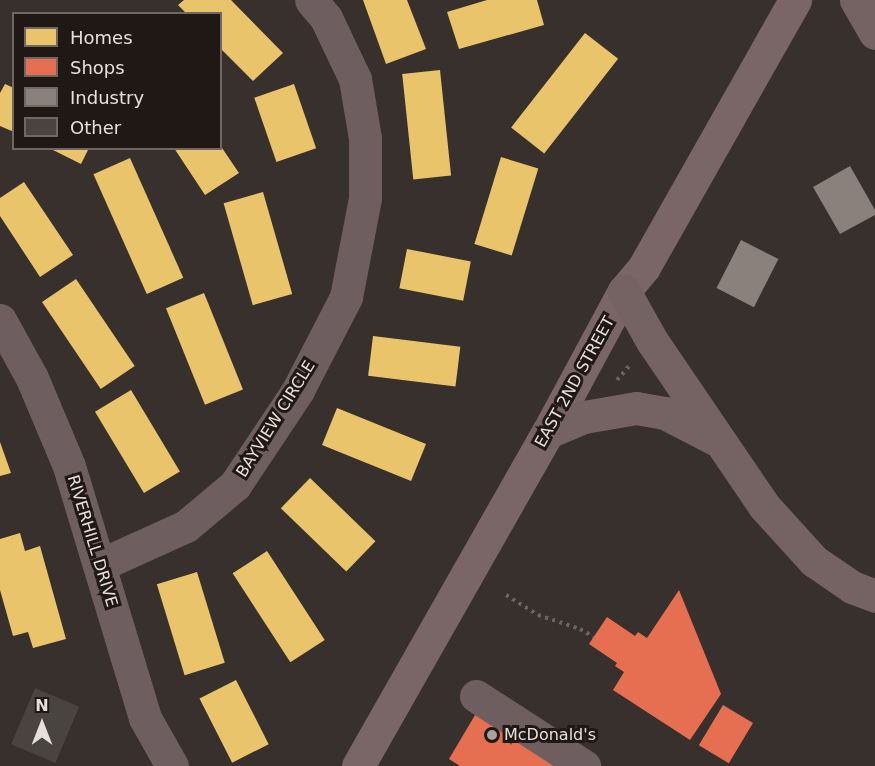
<!DOCTYPE html>
<style>
body{margin:0}
#map{position:relative;width:875px;height:766px;overflow:hidden;background:#37302c;font-family:"DejaVu Sans",sans-serif}
div>[style]{position:absolute}
.homes>*{inset:0;background:#e9c46a;transform-origin:0 0}
.shops>*{inset:0;background:#e76f51;transform-origin:0 0}
.industry>*{inset:0;background:#8a817c;transform-origin:0 0}
.building>*{inset:0;background:#4a4441;transform-origin:0 0}
.path>*{height:4px;margin-top:-2px;transform-origin:0;background:repeating-linear-gradient(90deg,#6f6262 0 3px,transparent 0 7.5px)}
.minor>*{height:33px;margin:-16.5px;padding:0 16.5px;transform-origin:16.5px;border-radius:16.5px;background:#6f5e60}
.major>*{height:33px;margin:-16.5px;padding:0 16.5px;transform-origin:16.5px;border-radius:16.5px;background:#7a6567}
.highway>*{height:33px;margin:-16.5px;padding:0 16.5px;transform-origin:16.5px;border-radius:16.5px;background:#756263}
.dots>*{width:16px;height:16px;translate:-50% -50%;box-sizing:border-box;border:3px solid #1f1815;border-radius:50%}
span{translate:-50% -50%;white-space:nowrap;text-align:center;line-height:1.15;-webkit-text-stroke:6px #1f1815;paint-order:stroke}
.street-label{font-size:16px;color:#e8dfda}
.poi-label{font-size:16px;color:#e8dfda}
.left{translate:0 -50%;text-align:left}
.legend{position:absolute;left:12px;top:12px;width:210px;height:138px;box-sizing:border-box;background:#1f1815;border:2px solid #6f6864;margin:0;padding:8px 10px;list-style:none;font-size:18px;color:#e8dfda}
.legend li{display:flex;align-items:center;gap:12px;height:30px}
.legend b{width:30px;border:2px solid #6f6864}
.north{position:absolute;left:12px;top:694px;width:60px;height:60px;-webkit-text-stroke:4px #1f1815;paint-order:stroke;rotate:0deg;font-size:16px;font-weight:700;line-height:24px;text-align:center;color:#e8dfda}
.north::after{content:'';display:block;margin:auto;width:21px;height:27px;background:#e8dfda;clip-path:polygon(50% 0,100% 100%,50% 72%,0 100%)}
</style>
<div id="map">
<div class="homes">
<div style="clip-path:polygon(184px 0,231px 0,283px 53px,253px 81px,220px 48px,220px 14px,187px 14px,178px 5px)"></div>
<div style="clip-path:polygon(363px 0,407px 0,426px 49px,386px 64px)"></div>
<div style="clip-path:polygon(487px 0,537px 0,544px 25px,459px 49px,447px 12px)"></div>
<div style="left:585px;top:33px;width:42px;height:120px;rotate:38deg"></div>
<div style="left:440px;top:70px;width:106px;height:38px;rotate:84deg"></div>
<div style="clip-path:polygon(5px 84px,14px 88px,14px 132px,0 126px,0 93px)"></div>
<div style="left:294px;top:84px;width:68px;height:42px;rotate:71deg"></div>
<div style="clip-path:polygon(220px 145px,239px 173px,205px 195px,174px 148px,220px 148px)"></div>
<div style="clip-path:polygon(49px 148px,89px 148px,81px 164px)"></div>
<div style="left:501px;top:157px;width:39px;height:91px;rotate:17deg"></div>
<div style="left:130px;top:158px;width:131px;height:40px;rotate:66deg"></div>
<div style="clip-path:polygon(24px 182px,73px 255px,40px 277px,0 216px,0 198px)"></div>
<div style="left:263px;top:192px;width:106px;height:41px;rotate:74deg"></div>
<div style="left:407px;top:249px;width:65px;height:40px;rotate:11deg"></div>
<div style="left:76px;top:279px;width:105px;height:41px;rotate:56deg"></div>
<div style="left:204px;top:293px;width:104px;height:41px;rotate:68deg"></div>
<div style="left:373px;top:336px;width:88px;height:40px;rotate:7deg"></div>
<div style="left:131px;top:390px;width:95px;height:42px;rotate:59deg"></div>
<div style="left:337px;top:408px;width:96px;height:40px;rotate:22deg"></div>
<div style="clip-path:polygon(0 442px,11px 473px,0 476px)"></div>
<div style="left:310px;top:478px;width:91px;height:42px;rotate:44deg"></div>
<div style="clip-path:polygon(20px 533px,25px 551px,40px 546px,66px 639px,33px 648px,28px 632px,13px 636px,0 590px,0 539px)"></div>
<div style="left:267px;top:551px;width:106px;height:41px;rotate:57deg"></div>
<div style="left:197px;top:572px;width:95px;height:42px;rotate:73deg"></div>
<div style="left:236px;top:680px;width:72px;height:41px;rotate:63deg"></div>
</div>
<div class="shops">
<div style="clip-path:polygon(679px 590px,721px 694px,690px 740px,613px 690px,624px 672px,615px 666px,617px 663px,589px 644px,607px 617px,635px 636px,638px 632px,647px 638px)"></div>
<div style="left:723px;top:705px;width:35px;height:47px;rotate:31deg"></div>
<div style="clip-path:polygon(478px 710px,573px 766px,460px 766px,449px 759px)"></div>
</div>
<div class="industry">
<div style="clip-path:polygon(850px 166px,875px 210px,875px 215px,840px 234px,813px 187px)"></div>
<div style="left:741px;top:240px;width:42px;height:54px;rotate:27deg"></div>
</div>
<div class="building">
<div style="left:35px;top:688px;width:48px;height:61px;rotate:23deg"></div>
</div>
<div class="path">
<div style="left:617px;top:380px;width:18px;rotate:-49deg"></div>
<div style="left:506px;top:595px;width:38px;rotate:32deg"></div>
<div style="left:538px;top:615px;width:44px;rotate:18.4deg"></div>
<div style="left:580px;top:629px;width:16px;rotate:30deg"></div>
</div>
<div class="minor">
<div style="left:0;top:320px;width:66px;rotate:61.1deg"></div>
<div style="left:32px;top:378px;width:95px;rotate:67.2deg"></div>
<div style="left:69px;top:466px;width:263px;rotate:73.2deg"></div>
<div style="left:145px;top:718px;width:55px;rotate:60.6deg"></div>
<div style="left:100px;top:565px;width:94px;rotate:-24.4deg"></div>
<div style="left:186px;top:526px;width:64px;rotate:-39.9deg"></div>
<div style="left:235px;top:485px;width:114px;rotate:-56.4deg"></div>
<div style="left:298px;top:390px;width:105px;rotate:-62.7deg"></div>
<div style="left:346px;top:297px;width:101px;rotate:-79.1deg"></div>
<div style="left:365px;top:198px;width:60px;rotate:-90deg"></div>
<div style="left:365px;top:138px;width:60px;rotate:-99.6deg"></div>
<div style="left:355px;top:79px;width:68px;rotate:-115.4deg"></div>
<div style="left:326px;top:18px;width:23px;rotate:-130deg"></div>
<div style="left:476px;top:696px;width:129px;rotate:32.9deg"></div>
</div>
<div class="major">
<div style="left:358px;top:766px;width:384px;rotate:-60.4deg"></div>
<div style="left:548px;top:432px;width:160px;rotate:-61.7deg"></div>
<div style="left:624px;top:291px;width:31px;rotate:-50deg"></div>
<div style="left:644px;top:267px;width:307px;rotate:-60.5deg"></div>
</div>
<div class="highway">
<div style="left:856px;top:0;width:38px;rotate:60deg"></div>
<div style="left:624px;top:291px;width:57px;rotate:60.8deg"></div>
<div style="left:652px;top:341px;width:199px;rotate:55.8deg"></div>
<div style="left:764px;top:506px;width:74px;rotate:47.7deg"></div>
<div style="left:814px;top:561px;width:46px;rotate:34.4deg"></div>
<div style="left:852px;top:587px;width:25px;rotate:21deg"></div>
<div style="left:548px;top:432px;width:39px;rotate:-23deg"></div>
<div style="left:584px;top:417px;width:53px;rotate:-9.8deg"></div>
<div style="left:636px;top:408px;width:29px;rotate:10deg"></div>
<div style="left:665px;top:413px;width:56px;rotate:27.5deg"></div>
</div>
<div class="dots">
<div style="left:492px;top:735px;background:#aaa29d"></div>
</div>
<div class="street-label">
<span style="left:575px;top:382px;rotate:-61deg">EAST 2ND STREET</span>
<span style="left:276px;top:419px;rotate:-58deg">BAYVIEW CIRCLE</span>
<span style="left:92px;top:541px;rotate:73deg">RIVERHILL DRIVE</span>
</div>
<div class="poi-label">
<span class="left" style="left:504px;top:735px">McDonald's</span>
</div>
<ul class="legend">
<li><b style="height:16px;background:#e9c46a"></b>Homes</li>
<li><b style="height:16px;background:#e76f51"></b>Shops</li>
<li><b style="height:16px;background:#8a817c"></b>Industry</li>
<li><b style="height:16px;background:#4a4441"></b>Other</li>
</ul>
<div class="north">N</div>
</div>
